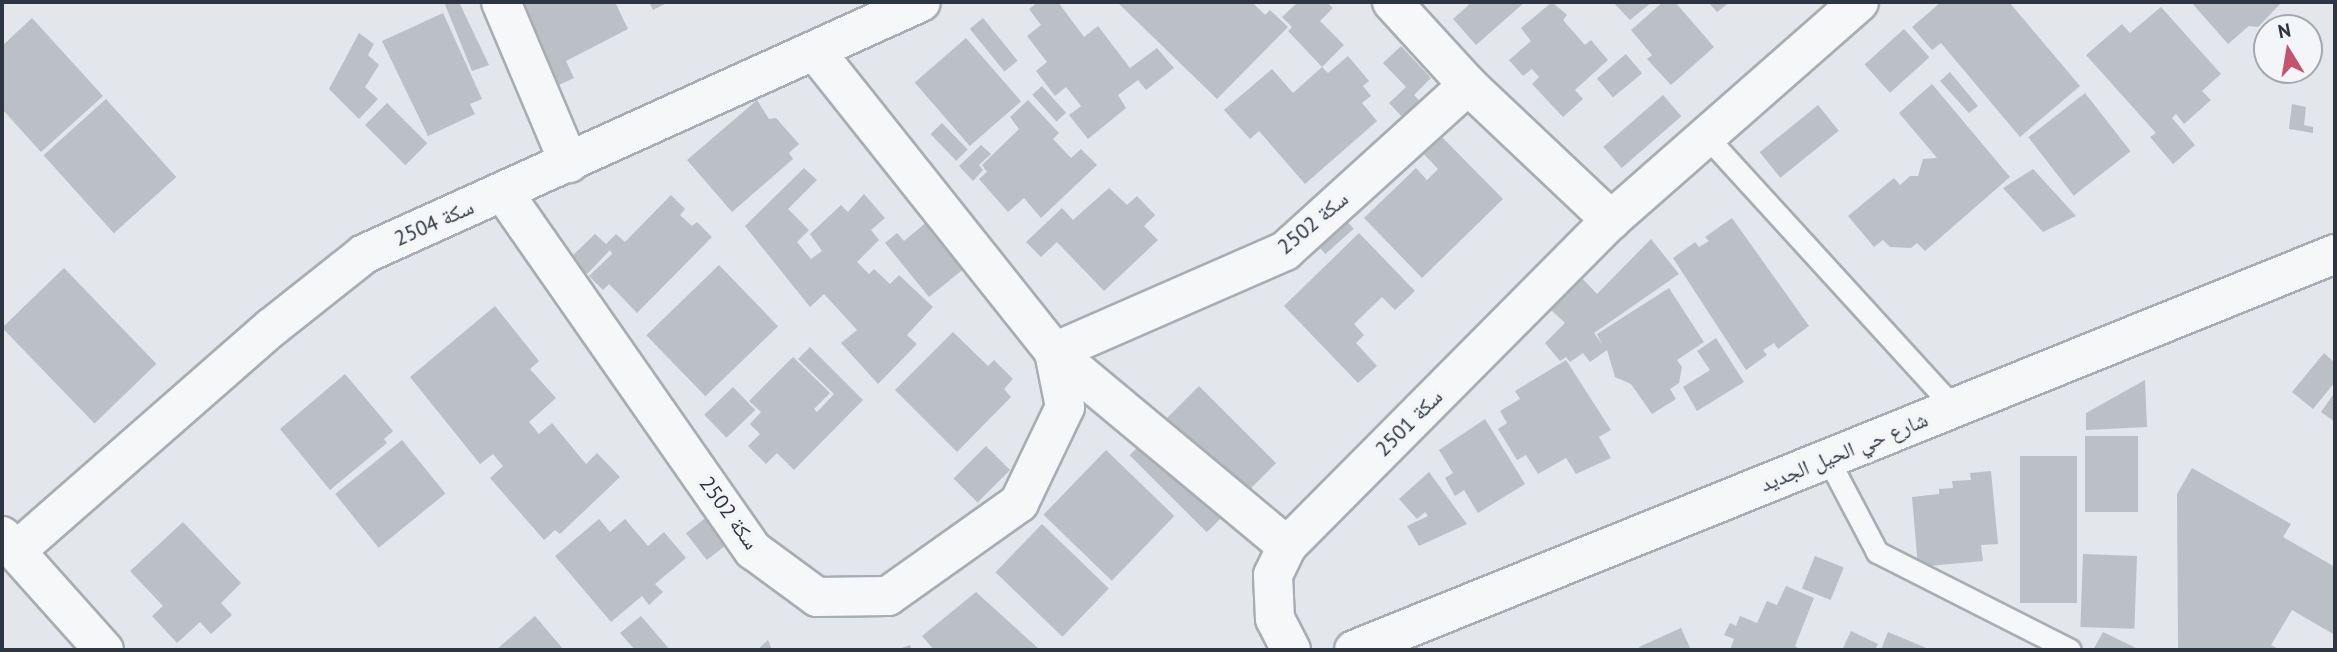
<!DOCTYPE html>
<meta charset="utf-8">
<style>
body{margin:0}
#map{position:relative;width:2337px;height:652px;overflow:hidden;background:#e3e6ea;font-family:"PT Sans","Noto Naskh Arabic",sans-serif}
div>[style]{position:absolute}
.building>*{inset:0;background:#bbc0c7;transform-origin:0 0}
.roads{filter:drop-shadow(2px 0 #a8adb4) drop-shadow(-2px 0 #a8adb4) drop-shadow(0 2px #a8adb4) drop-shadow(0 -2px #a8adb4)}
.service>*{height:21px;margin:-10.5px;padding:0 10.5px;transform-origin:10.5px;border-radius:10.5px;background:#f6f7f9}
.minor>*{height:38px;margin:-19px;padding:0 19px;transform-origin:19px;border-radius:19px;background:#f6f7f9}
.tertiary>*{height:38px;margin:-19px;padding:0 19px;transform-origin:19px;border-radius:19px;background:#f6f7f9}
span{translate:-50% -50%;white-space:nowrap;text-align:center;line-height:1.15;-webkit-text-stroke:7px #f3f5f8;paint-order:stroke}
.street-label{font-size:21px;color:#2c3541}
.frame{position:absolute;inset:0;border:4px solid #2c3541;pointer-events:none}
.north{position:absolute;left:2253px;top:14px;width:70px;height:70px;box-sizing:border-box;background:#f3f5f8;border:2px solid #a3a8af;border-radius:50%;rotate:349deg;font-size:19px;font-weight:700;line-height:28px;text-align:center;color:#2c3541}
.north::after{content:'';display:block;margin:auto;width:24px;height:32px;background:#c4536b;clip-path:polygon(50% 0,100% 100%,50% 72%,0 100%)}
</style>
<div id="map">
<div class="building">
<div style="clip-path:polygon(444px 2px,459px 2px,489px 65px,472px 71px)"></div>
<div style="clip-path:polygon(516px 2px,615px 2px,628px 29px,566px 61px,574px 78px,548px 90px)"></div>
<div style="clip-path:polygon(649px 2px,669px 2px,653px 10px)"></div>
<div style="clip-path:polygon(1038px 2px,1058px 2px,1084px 37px,1098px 26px,1130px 68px,1157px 48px,1174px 68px,1146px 90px,1138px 80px,1118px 95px,1126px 108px,1088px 139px,1069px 115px,1081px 106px,1066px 87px,1055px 96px,1036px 71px,1047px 62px,1027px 36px,1041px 25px,1029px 9px)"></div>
<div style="clip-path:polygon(1117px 2px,1252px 2px,1265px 15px,1270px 10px,1288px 27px,1217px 99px)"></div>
<div style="clip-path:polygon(1298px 2px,1326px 2px,1333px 8px,1320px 21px,1344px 45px,1322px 67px,1288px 31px,1292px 27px,1282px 17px)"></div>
<div style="clip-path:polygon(1472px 2px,1525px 2px,1476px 45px,1453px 19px)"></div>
<div style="clip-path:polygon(1552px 2px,1567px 15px,1563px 20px,1585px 45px,1591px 40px,1608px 60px,1575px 90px,1583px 99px,1563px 117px,1532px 84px,1539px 77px,1532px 69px,1523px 76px,1509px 60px,1531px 41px,1521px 28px)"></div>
<div style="clip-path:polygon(1613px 2px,1652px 2px,1630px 20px)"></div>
<div style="clip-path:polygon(1663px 2px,1675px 2px,1714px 47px,1671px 85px,1647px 59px,1652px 55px,1631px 30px)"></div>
<div style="clip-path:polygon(1708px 2px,1730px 2px,1717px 12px)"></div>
<div style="clip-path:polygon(1941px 2px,2009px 2px,2080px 86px,2020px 137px,1941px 43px,1932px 50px,1912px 27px)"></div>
<div style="clip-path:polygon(2191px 2px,2282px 2px,2258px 27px,2249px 26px,2228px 44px)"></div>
<div style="clip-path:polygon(2161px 7px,2221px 74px,2202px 91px,2211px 100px,2184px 124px,2176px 114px,2172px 118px,2195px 145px,2173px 164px,2150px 137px,2156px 133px,2086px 55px,2122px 24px,2130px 33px)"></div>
<div style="clip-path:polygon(443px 13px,482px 99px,470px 104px,475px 114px,428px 136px,382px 41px)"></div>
<div style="clip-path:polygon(32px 18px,103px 96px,41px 152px,2px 109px,2px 46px)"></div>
<div style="left:983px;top:18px;width:55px;height:17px;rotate:51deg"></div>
<div style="left:1904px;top:29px;width:38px;height:53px;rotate:48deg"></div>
<div style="clip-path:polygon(359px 33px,374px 44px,368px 55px,379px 65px,365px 87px,378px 99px,359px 119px,329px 89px)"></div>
<div style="left:966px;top:38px;width:84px;height:68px;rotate:49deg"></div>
<div style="clip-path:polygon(1401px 46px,1431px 78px,1414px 95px,1423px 104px,1404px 119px,1389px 103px,1406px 87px,1383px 63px)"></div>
<div style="left:1626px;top:54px;width:25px;height:38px;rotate:50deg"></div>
<div style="clip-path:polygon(1348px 56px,1369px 81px,1363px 86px,1371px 96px,1362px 103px,1377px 121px,1305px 184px,1259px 131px,1250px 139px,1224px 110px,1272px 69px,1293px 93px,1322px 67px,1328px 73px)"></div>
<div style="clip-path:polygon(1950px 72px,1978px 106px,1969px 113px,1940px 81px)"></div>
<div style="clip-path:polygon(1932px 84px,2010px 177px,1925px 251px,1917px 243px,1911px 248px,1890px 247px,1883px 240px,1874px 247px,1848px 216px,1894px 178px,1900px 185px,1910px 176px,1918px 176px,1923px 159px,1937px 158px,1899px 113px)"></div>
<div style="left:1042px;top:86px;width:36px;height:13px;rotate:48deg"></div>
<div style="left:2085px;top:93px;width:74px;height:72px;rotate:52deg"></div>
<div style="left:1663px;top:95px;width:28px;height:79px;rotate:49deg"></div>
<div style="left:106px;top:99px;width:105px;height:84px;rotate:48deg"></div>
<div style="clip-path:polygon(757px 100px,769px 119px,776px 118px,799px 144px,789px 153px,793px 159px,732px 212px,687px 160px)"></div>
<div style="clip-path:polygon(1028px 100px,1059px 133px,1053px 139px,1071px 158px,1081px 149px,1097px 165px,1041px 218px,1024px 198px,1008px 212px,979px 179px,987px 172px,982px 165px,1019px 129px,1010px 117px)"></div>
<div style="left:387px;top:103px;width:57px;height:31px;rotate:45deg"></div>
<div style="clip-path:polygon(2292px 104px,2306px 107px,2304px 125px,2313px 127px,2313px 133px,2289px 129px)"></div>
<div style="left:1818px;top:105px;width:33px;height:75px;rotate:51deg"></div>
<div style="left:942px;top:123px;width:37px;height:16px;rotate:46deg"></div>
<div style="clip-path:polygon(1437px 132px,1503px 199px,1422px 278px,1364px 218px,1416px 168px,1427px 180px,1438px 169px,1419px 149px)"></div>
<div style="clip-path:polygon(981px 145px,991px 154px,979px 165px,983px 170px,973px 181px,959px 166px)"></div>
<div style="clip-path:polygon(804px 168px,817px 180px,788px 209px,809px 230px,797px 242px,811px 259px,822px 251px,810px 234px,841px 205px,848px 212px,864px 194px,885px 218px,871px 230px,879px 240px,857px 262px,869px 274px,874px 269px,890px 284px,899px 275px,933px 307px,907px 335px,917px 344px,878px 384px,841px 343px,857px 330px,824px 294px,810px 307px,745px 226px)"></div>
<div style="clip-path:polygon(2033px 169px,2076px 216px,2043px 232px,2003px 188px)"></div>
<div style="clip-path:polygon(1109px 188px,1127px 205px,1137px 196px,1155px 215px,1144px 226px,1158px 240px,1104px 291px,1057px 242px,1041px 257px,1026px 242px,1062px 208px,1073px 220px)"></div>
<div style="clip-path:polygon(671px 195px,685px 209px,680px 215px,692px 226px,697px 222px,712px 237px,637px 313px,609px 284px,603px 290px,589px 276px,612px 254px,610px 250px,587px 274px,571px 257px,595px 234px,606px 244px,616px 234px,625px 242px)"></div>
<div style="clip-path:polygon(1732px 218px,1809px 326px,1778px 349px,1774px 343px,1763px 350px,1767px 355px,1746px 370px,1673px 258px,1695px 242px,1699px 247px,1709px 241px,1705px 237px)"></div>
<div style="left:1345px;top:219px;width:13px;height:38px;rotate:48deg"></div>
<div style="clip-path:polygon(928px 221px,966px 267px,929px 297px,885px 243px,897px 233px,904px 241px)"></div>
<div style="clip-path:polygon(1359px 233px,1415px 291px,1395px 310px,1382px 297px,1354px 324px,1364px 335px,1356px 343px,1377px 366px,1358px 383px,1284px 306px)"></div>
<div style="clip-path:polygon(1651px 239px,1679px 274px,1594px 333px,1602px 344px,1597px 334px,1669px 288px,1704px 342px,1677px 360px,1682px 367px,1679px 383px,1670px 389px,1676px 399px,1652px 414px,1631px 384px,1615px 377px,1607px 350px,1590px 362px,1583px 353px,1570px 362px,1566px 357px,1560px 361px,1545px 343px,1565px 323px,1547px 306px,1579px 275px,1597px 294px)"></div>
<div style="left:719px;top:265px;width:85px;height:101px;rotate:46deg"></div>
<div style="left:64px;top:268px;width:133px;height:86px;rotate:46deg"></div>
<div style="clip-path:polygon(495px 306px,539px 361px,530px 369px,556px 398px,529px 422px,539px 434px,552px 423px,586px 464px,597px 453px,620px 477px,560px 534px,555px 530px,544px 540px,490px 478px,503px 466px,493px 454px,480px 464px,410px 377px)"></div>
<div style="clip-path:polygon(953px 332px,988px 366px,994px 360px,1013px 379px,1004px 389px,1011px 397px,957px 452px,895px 390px)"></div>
<div style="clip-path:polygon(1716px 338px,1744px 382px,1697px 411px,1683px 387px,1710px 370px,1697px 351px)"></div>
<div style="clip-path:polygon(810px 347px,863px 400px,794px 470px,777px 453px,766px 464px,748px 446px,760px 434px,750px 424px,761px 412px,749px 401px,793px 357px,830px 393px,814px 409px,817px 412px,834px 394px,798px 359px)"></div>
<div style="clip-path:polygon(2324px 353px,2335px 363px,2335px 382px,2313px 409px,2292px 392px)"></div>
<div style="clip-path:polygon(1566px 360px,1611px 430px,1599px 437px,1611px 458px,1576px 474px,1566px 458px,1538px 474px,1526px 455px,1517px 460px,1498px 429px,1507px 423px,1500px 411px,1520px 399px,1515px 391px)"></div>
<div style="clip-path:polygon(345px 374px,393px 431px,384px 439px,387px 443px,330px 490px,280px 429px)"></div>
<div style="clip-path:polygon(2145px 380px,2147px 427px,2086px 430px,2086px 413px)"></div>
<div style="left:1199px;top:386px;width:109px;height:98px;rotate:45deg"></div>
<div style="left:733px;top:387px;width:32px;height:40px;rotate:46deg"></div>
<div style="clip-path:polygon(2335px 392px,2335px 422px,2321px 412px)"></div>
<div style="clip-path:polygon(1485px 419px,1525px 484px,1478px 513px,1464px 490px,1455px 496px,1445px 478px,1453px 473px,1439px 450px)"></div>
<div style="left:2085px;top:436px;width:53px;height:76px"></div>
<div style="left:402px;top:440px;width:69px;height:86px;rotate:51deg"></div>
<div style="left:986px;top:446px;width:34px;height:46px;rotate:45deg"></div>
<div style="left:1106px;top:450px;width:95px;height:90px;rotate:44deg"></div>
<div style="left:2020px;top:456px;width:57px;height:147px"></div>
<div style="clip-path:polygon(2192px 468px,2291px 524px,2283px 537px,2335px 567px,2335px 635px,2292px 610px,2271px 645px,2281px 650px,2178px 650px,2177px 494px)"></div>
<div style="clip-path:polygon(1991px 471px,1998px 544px,1981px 545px,1983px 561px,1918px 567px,1912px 497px,1939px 494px,1939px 489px,1953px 488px,1952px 481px,1971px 480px,1970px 473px)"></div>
<div style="clip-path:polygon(1429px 472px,1467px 524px,1419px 546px,1407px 526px,1428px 516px,1425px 512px,1417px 519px,1399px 499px)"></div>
<div style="left:708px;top:516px;width:34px;height:28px;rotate:52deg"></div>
<div style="clip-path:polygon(599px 519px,610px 532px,625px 519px,648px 546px,664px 532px,686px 558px,655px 584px,663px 592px,649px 605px,642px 596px,611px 622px,555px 556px)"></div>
<div style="clip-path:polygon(183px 522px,241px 583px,221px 603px,232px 615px,211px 634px,200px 622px,177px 643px,152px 616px,163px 606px,130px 571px)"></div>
<div style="left:1042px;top:524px;width:93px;height:67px;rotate:44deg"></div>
<div style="left:2083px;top:554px;width:54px;height:73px;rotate:2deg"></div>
<div style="left:1815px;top:556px;width:31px;height:35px;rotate:22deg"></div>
<div style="clip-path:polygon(1786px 586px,1814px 598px,1795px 646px,1801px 650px,1730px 650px,1734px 639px,1724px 635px,1730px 623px,1736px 626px,1740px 616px,1757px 623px,1767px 601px,1777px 605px)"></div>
<div style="clip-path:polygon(976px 592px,1040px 650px,934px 650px,922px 636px)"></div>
<div style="clip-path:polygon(535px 616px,564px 650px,496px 650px)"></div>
<div style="clip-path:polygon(641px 616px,670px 650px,635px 650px,620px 633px)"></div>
<div style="clip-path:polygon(1681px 628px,1691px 650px,1641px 650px,1639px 647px)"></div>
<div style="clip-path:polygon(1851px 631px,1878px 644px,1875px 650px,1842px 650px)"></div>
<div style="clip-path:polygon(1888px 632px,1931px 650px,1881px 650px)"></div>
<div style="clip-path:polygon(2103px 632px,2140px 650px,2093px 650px)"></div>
<div style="clip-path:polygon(768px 640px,772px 650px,757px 650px)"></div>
<div style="clip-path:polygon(910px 645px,912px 650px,896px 650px)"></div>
</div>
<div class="roads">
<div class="service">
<div style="left:1706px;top:136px;width:368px;rotate:47.6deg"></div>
<div style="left:1828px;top:459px;width:105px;rotate:62.2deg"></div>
<div style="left:1877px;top:552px;width:216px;rotate:26.9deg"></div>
</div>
<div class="minor">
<div style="left:501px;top:2px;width:175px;rotate:67.1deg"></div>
<div style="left:1392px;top:2px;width:113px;rotate:47.5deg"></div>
<div style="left:1468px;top:85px;width:197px;rotate:43.4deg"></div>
<div style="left:815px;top:51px;width:384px;rotate:51.5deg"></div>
<div style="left:1054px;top:352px;width:303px;rotate:39.8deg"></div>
<div style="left:503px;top:192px;width:437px;rotate:55.1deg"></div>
<div style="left:753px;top:550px;width:79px;rotate:36.3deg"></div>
<div style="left:817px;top:597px;width:71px;rotate:-0.8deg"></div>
<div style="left:888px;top:596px;width:161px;rotate:-35.4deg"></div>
<div style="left:1019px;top:503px;width:106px;rotate:-64.4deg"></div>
<div style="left:1065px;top:407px;width:56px;rotate:-101.3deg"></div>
<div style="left:1054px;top:352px;width:252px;rotate:-23.6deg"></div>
<div style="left:1285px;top:251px;width:247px;rotate:-42.2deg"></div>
<div style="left:16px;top:551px;width:340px;rotate:-41.2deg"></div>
<div style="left:272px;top:327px;width:117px;rotate:-38.4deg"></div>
<div style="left:364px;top:254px;width:611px;rotate:-24.34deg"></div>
<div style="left:1291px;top:650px;width:35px;rotate:-117deg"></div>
<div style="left:1275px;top:619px;width:44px;rotate:-92.6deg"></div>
<div style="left:1273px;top:575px;width:32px;rotate:-64deg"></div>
<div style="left:1287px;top:546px;width:460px;rotate:-45.2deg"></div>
<div style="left:1611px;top:220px;width:330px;rotate:-41.3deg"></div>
</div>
<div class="tertiary">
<div style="left:2px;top:536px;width:153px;rotate:48.2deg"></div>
<div style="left:1354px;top:650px;width:1058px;rotate:-21.98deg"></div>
</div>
</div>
<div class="street-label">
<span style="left:434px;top:223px;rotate:-24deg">سكة 2504</span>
<span style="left:1313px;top:223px;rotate:-40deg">سكة 2502</span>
<span style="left:1409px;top:423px;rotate:-45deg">سكة 2501</span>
<span style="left:1844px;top:452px;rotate:-22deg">شارع حي الحيل الجديد</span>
<span style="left:729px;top:513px;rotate:54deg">سكة 2502</span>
</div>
<div class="frame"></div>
<div class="north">N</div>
</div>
